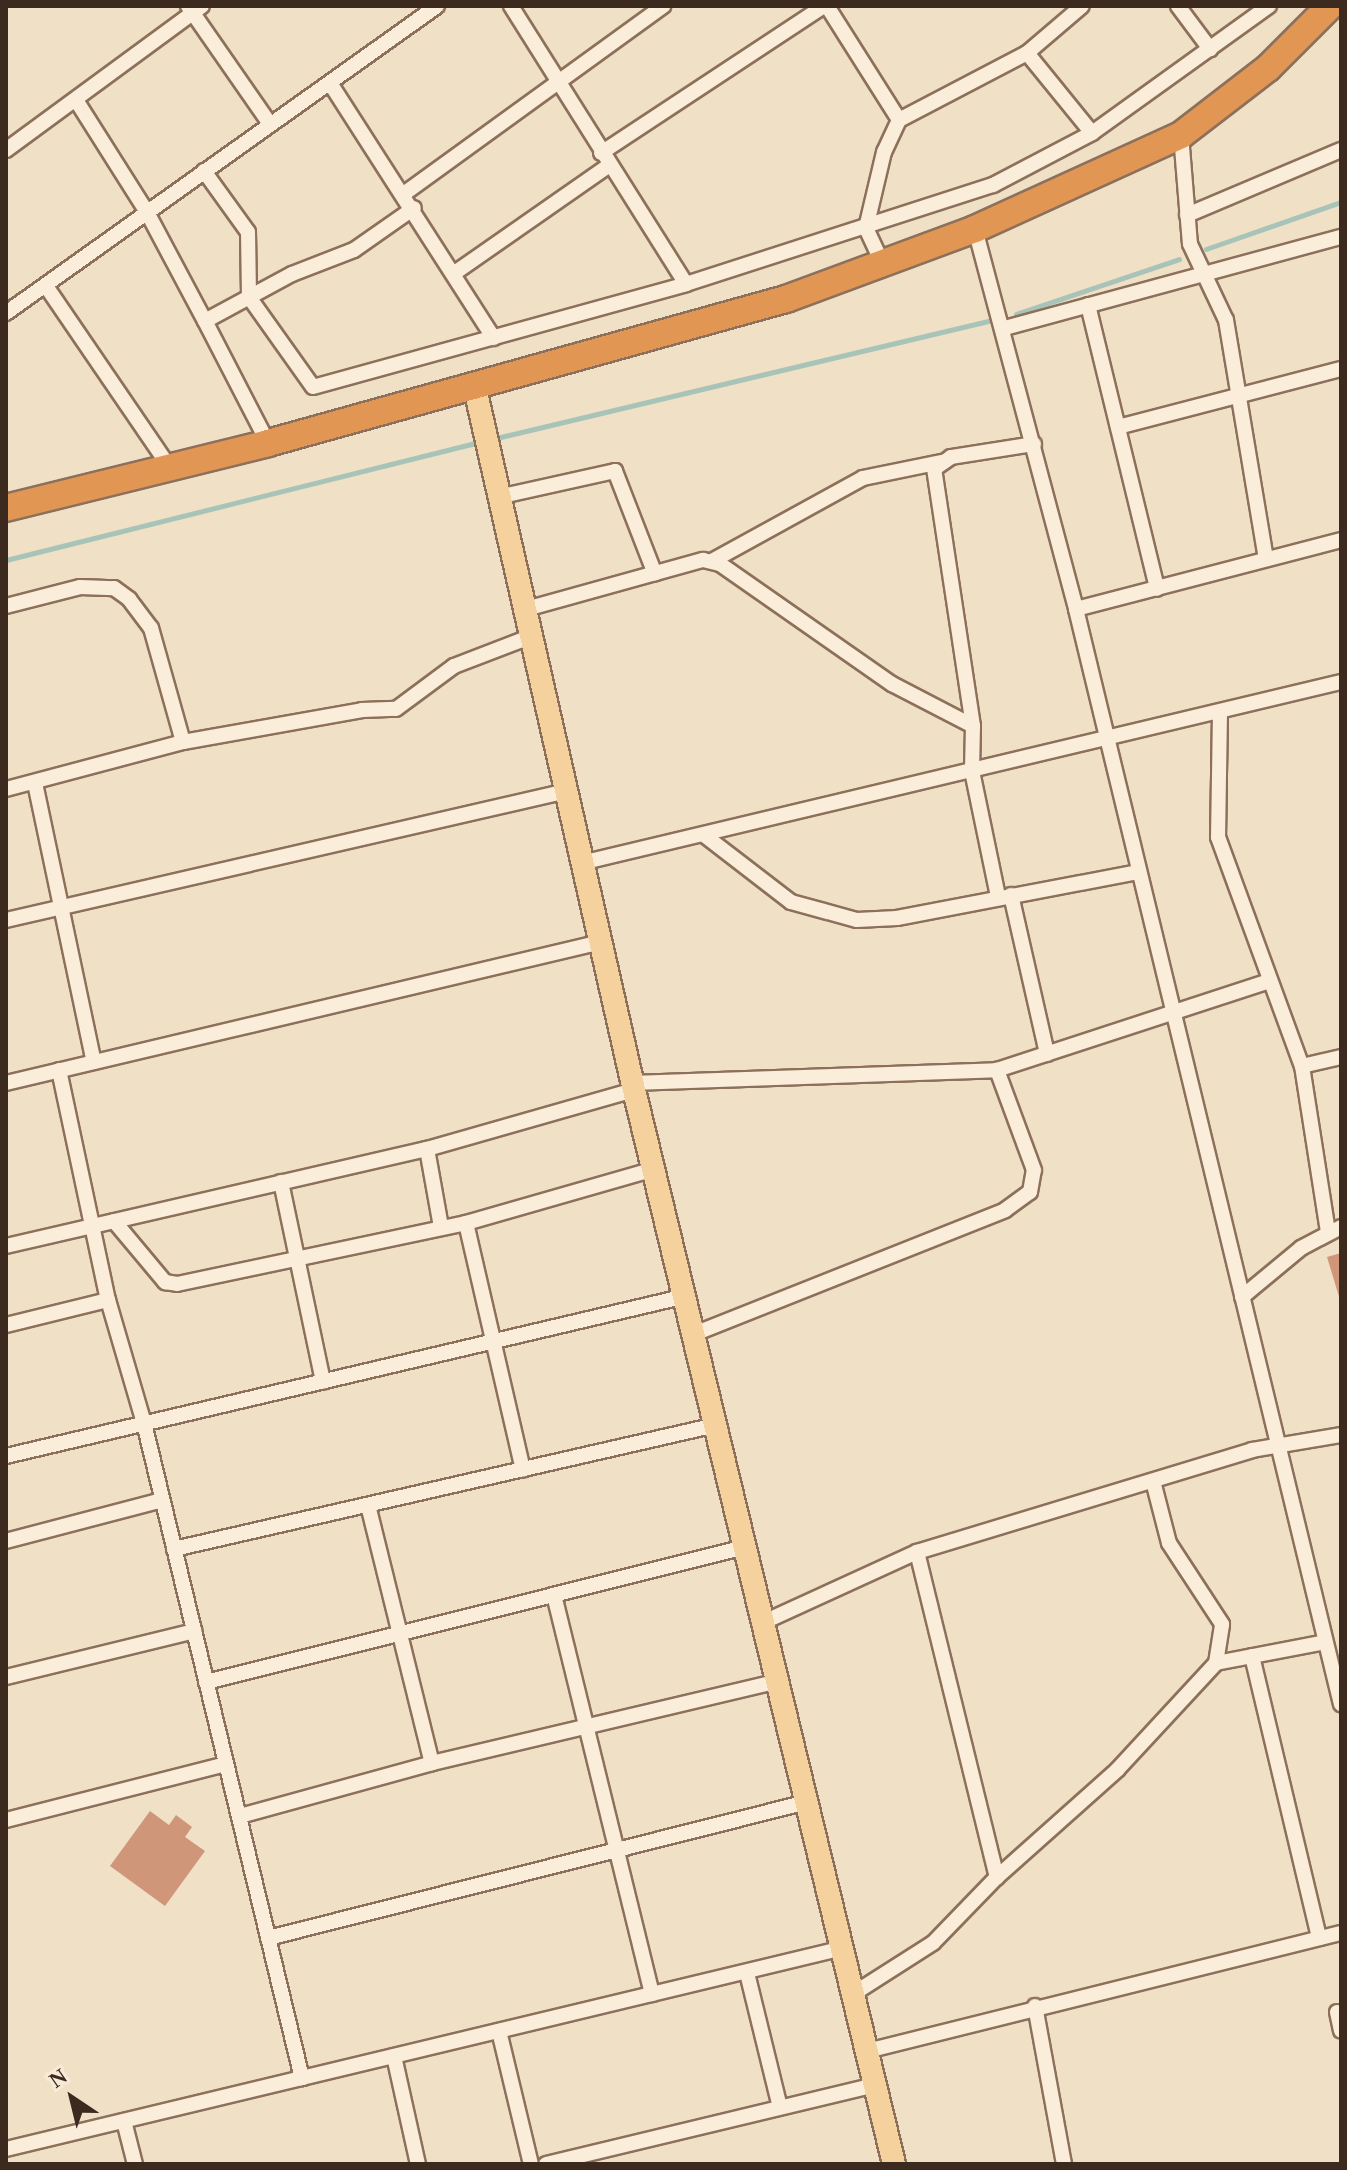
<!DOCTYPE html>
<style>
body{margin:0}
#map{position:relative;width:1347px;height:2170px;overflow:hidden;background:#f0e0c6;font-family:"Times New Roman",serif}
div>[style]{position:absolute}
.stream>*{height:5px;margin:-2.5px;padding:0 2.5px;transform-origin:2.5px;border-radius:2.5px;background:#a8c4b9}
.building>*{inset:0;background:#d0967a}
.roads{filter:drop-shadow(2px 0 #8d705b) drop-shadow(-2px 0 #8d705b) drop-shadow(0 2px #8d705b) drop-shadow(0 -2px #8d705b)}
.street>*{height:14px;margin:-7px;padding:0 7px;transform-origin:7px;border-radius:7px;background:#faeeda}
.primary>*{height:22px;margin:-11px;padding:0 11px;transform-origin:11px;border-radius:11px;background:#f4d19d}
.highway>*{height:26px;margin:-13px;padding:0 13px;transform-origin:13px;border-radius:13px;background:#e29654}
span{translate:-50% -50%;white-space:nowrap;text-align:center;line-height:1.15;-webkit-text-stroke:7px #f7ead6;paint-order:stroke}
.frame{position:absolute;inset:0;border:8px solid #3d2a1f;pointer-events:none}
.north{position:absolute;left:32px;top:2058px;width:80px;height:80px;-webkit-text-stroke:6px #f7ead6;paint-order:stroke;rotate:325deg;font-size:22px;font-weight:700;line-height:32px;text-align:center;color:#3d2a1f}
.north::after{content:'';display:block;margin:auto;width:28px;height:36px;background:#3d2a1f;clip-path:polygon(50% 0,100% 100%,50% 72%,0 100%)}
</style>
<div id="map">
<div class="stream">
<div style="left:1206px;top:249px;width:143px;rotate:-19.2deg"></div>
<div style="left:1016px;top:314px;width:172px;rotate:-18.6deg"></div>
<div style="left:492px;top:439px;width:510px;rotate:-13.38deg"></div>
<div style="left:6px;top:560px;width:491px;rotate:-14deg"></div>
</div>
<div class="building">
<div style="clip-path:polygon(1341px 1253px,1341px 1300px,1340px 1300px,1327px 1257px)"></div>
<div style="clip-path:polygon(150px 1811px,169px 1825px,176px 1815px,192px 1827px,185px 1837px,205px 1851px,165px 1906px,110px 1866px)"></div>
</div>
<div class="roads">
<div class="street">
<div style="left:188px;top:6px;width:144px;rotate:55.2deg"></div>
<div style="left:511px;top:6px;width:328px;rotate:57.8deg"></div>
<div style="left:827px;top:6px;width:135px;rotate:57.7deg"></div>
<div style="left:899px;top:120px;width:35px;rotate:115deg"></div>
<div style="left:884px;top:152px;width:78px;rotate:103.3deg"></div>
<div style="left:866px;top:228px;width:38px;rotate:65deg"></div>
<div style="left:1178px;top:6px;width:54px;rotate:53.3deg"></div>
<div style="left:1027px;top:53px;width:103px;rotate:50.9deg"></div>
<div style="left:330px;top:83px;width:303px;rotate:57.3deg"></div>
<div style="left:76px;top:100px;width:135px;rotate:57.7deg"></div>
<div style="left:148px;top:214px;width:121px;rotate:62deg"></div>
<div style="left:899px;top:120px;width:144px;rotate:-27.6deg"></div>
<div style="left:1027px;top:53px;width:72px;rotate:-40.5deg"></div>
<div style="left:1181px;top:135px;width:109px;rotate:85.3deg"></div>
<div style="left:1190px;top:244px;width:84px;rotate:64.7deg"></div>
<div style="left:1226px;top:320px;width:242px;rotate:80.5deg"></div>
<div style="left:6px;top:150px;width:243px;rotate:-36.3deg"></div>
<div style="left:601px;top:153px;width:267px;rotate:-33.4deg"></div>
<div style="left:204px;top:171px;width:75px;rotate:54.2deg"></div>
<div style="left:248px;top:232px;width:65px;rotate:89.1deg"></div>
<div style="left:249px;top:297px;width:110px;rotate:54.6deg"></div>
<div style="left:313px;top:387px;width:387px;rotate:-15.4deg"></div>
<div style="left:686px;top:284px;width:323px;rotate:-17.9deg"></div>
<div style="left:993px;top:185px;width:112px;rotate:-27.7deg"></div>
<div style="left:1092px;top:133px;width:218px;rotate:-35.7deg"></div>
<div style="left:405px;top:193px;width:319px;rotate:-35.9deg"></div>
<div style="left:1187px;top:215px;width:167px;rotate:-22.9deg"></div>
<div style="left:975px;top:229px;width:393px;rotate:75.1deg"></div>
<div style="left:1076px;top:609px;width:1127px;rotate:76.4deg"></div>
<div style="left:456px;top:272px;width:185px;rotate:-34.9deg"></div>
<div style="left:46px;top:286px;width:222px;rotate:55.7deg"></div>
<div style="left:1088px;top:305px;width:292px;rotate:76.3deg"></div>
<div style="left:6px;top:313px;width:529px;rotate:-35.46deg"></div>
<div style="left:1005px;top:328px;width:348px;rotate:-15.2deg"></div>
<div style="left:1118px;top:427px;width:230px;rotate:-14.6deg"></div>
<div style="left:268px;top:443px;width:137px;rotate:-117.3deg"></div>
<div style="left:205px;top:321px;width:99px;rotate:-28.4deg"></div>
<div style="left:292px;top:274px;width:66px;rotate:-21.2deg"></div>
<div style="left:354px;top:250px;width:73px;rotate:-35deg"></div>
<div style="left:498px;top:497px;width:120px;rotate:-12.5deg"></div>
<div style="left:615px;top:471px;width:110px;rotate:68.8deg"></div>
<div style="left:712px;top:561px;width:172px;rotate:-28.8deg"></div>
<div style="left:863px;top:478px;width:80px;rotate:-11.6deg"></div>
<div style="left:6px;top:606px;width:76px;rotate:-14.4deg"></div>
<div style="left:80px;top:587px;width:34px;rotate:2deg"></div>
<div style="left:114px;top:588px;width:19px;rotate:36deg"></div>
<div style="left:129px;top:599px;width:36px;rotate:53deg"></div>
<div style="left:151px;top:628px;width:118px;rotate:74.3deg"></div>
<div style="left:526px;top:609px;width:184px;rotate:-15.5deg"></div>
<div style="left:703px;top:560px;width:17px;rotate:13deg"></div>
<div style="left:720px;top:564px;width:210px;rotate:34.9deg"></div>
<div style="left:892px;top:684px;width:91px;rotate:27.4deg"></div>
<div style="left:973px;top:726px;width:45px;rotate:91.3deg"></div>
<div style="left:972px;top:771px;width:128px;rotate:78.3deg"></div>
<div style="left:1076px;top:609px;width:274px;rotate:-14.6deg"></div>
<div style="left:1220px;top:712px;width:125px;rotate:90.9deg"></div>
<div style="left:1218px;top:837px;width:244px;rotate:69.9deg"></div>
<div style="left:1302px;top:1066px;width:168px;rotate:81.1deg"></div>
<div style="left:973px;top:726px;width:260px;rotate:-98.6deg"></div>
<div style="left:934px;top:469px;width:21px;rotate:-35deg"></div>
<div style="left:951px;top:457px;width:84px;rotate:-8.9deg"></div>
<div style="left:35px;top:783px;width:285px;rotate:78.1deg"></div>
<div style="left:6px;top:789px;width:183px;rotate:-14.9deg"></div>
<div style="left:183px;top:742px;width:182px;rotate:-10.1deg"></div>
<div style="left:362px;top:710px;width:34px;rotate:-2deg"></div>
<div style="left:396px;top:709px;width:72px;rotate:-36.6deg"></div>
<div style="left:454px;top:666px;width:84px;rotate:-21deg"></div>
<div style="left:704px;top:835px;width:110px;rotate:37.6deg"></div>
<div style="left:791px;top:902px;width:68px;rotate:15.3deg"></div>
<div style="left:857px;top:920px;width:40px;rotate:-2.9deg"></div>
<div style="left:897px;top:918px;width:246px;rotate:-10.8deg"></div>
<div style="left:581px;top:863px;width:781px;rotate:-13.4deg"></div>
<div style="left:1011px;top:895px;width:163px;rotate:77.2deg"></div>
<div style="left:6px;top:920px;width:576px;rotate:-12.95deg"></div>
<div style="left:1302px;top:1066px;width:40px;rotate:-13deg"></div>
<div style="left:59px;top:1070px;width:235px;rotate:78deg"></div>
<div style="left:108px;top:1300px;width:128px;rotate:73.7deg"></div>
<div style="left:144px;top:1423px;width:674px;rotate:76.44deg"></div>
<div style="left:6px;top:1083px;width:611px;rotate:-13.33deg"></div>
<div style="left:632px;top:1083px;width:365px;rotate:-2deg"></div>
<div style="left:997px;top:1070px;width:286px;rotate:-18.1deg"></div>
<div style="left:427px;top:1149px;width:79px;rotate:79.8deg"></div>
<div style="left:281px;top:1182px;width:204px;rotate:78.1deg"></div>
<div style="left:114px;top:1221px;width:80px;rotate:50.1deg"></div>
<div style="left:165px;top:1282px;width:12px;rotate:9deg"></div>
<div style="left:177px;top:1284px;width:295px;rotate:-11.9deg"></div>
<div style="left:466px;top:1223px;width:196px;rotate:-16deg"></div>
<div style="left:466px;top:1223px;width:253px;rotate:77deg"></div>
<div style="left:6px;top:1246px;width:432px;rotate:-13deg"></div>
<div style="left:427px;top:1149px;width:215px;rotate:-15.9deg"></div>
<div style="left:1242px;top:1297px;width:77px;rotate:-39.7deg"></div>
<div style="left:1301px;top:1248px;width:45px;rotate:-27.7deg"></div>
<div style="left:6px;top:1325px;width:105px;rotate:-13.8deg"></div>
<div style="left:694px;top:1334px;width:335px;rotate:-21.7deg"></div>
<div style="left:1005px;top:1210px;width:31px;rotate:-36deg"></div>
<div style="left:1030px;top:1192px;width:22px;rotate:-80deg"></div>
<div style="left:1034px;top:1170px;width:107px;rotate:-110.3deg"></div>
<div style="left:6px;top:1456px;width:699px;rotate:-13.24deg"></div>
<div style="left:368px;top:1505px;width:266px;rotate:76.1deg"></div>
<div style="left:6px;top:1541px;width:161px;rotate:-14.7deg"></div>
<div style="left:174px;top:1549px;width:556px;rotate:-12.89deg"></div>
<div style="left:917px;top:1552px;width:335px;rotate:76.2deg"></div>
<div style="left:554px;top:1595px;width:411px;rotate:76.2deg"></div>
<div style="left:764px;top:1622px;width:168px;rotate:-24.6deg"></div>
<div style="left:917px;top:1552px;width:350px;rotate:-16.9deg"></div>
<div style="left:1252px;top:1450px;width:90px;rotate:-9.6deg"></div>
<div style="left:1252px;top:1656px;width:290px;rotate:76.6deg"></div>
<div style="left:1216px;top:1663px;width:111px;rotate:-10.9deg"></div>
<div style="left:6px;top:1677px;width:194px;rotate:-13.7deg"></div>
<div style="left:206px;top:1682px;width:556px;rotate:-14.06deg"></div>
<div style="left:240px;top:1816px;width:199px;rotate:-15.4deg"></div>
<div style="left:432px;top:1763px;width:356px;rotate:-13.3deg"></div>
<div style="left:6px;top:1820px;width:227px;rotate:-14.3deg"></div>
<div style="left:268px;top:1938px;width:556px;rotate:-14.16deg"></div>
<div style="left:747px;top:1973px;width:138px;rotate:76.2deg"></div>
<div style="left:853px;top:1994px;width:95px;rotate:-32.5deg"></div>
<div style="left:933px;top:1943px;width:92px;rotate:-45.9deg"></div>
<div style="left:997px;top:1877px;width:161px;rotate:-41.7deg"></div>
<div style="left:1117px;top:1770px;width:146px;rotate:-47.2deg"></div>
<div style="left:1216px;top:1663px;width:39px;rotate:-81deg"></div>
<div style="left:1222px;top:1624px;width:97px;rotate:-123.2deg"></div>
<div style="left:1169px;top:1543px;width:64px;rotate:-104.5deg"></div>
<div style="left:1035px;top:2006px;width:161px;rotate:79.6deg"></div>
<div style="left:1337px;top:2012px;width:19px;rotate:78deg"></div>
<div style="left:499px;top:2031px;width:137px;rotate:76.5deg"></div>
<div style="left:867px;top:2051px;width:488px;rotate:-14deg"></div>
<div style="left:394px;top:2056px;width:111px;rotate:77.5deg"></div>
<div style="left:124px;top:2121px;width:44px;rotate:75.7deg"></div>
<div style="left:6px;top:2149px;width:861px;rotate:-13.5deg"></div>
<div style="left:546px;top:2164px;width:339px;rotate:-13.5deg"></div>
</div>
<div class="primary">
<div style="left:474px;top:384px;width:724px;rotate:77.23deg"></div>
<div style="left:634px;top:1090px;width:1105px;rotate:76.39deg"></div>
</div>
<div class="highway">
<div style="left:6px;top:508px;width:270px;rotate:-13.9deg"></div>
<div style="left:268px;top:443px;width:538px;rotate:-15.54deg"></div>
<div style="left:786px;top:299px;width:202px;rotate:-20.3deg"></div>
<div style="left:975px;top:229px;width:226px;rotate:-24.5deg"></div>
<div style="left:1181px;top:135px;width:110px;rotate:-37.6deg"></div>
<div style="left:1268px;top:68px;width:88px;rotate:-45deg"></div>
</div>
</div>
<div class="frame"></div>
<div class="north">N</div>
</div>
